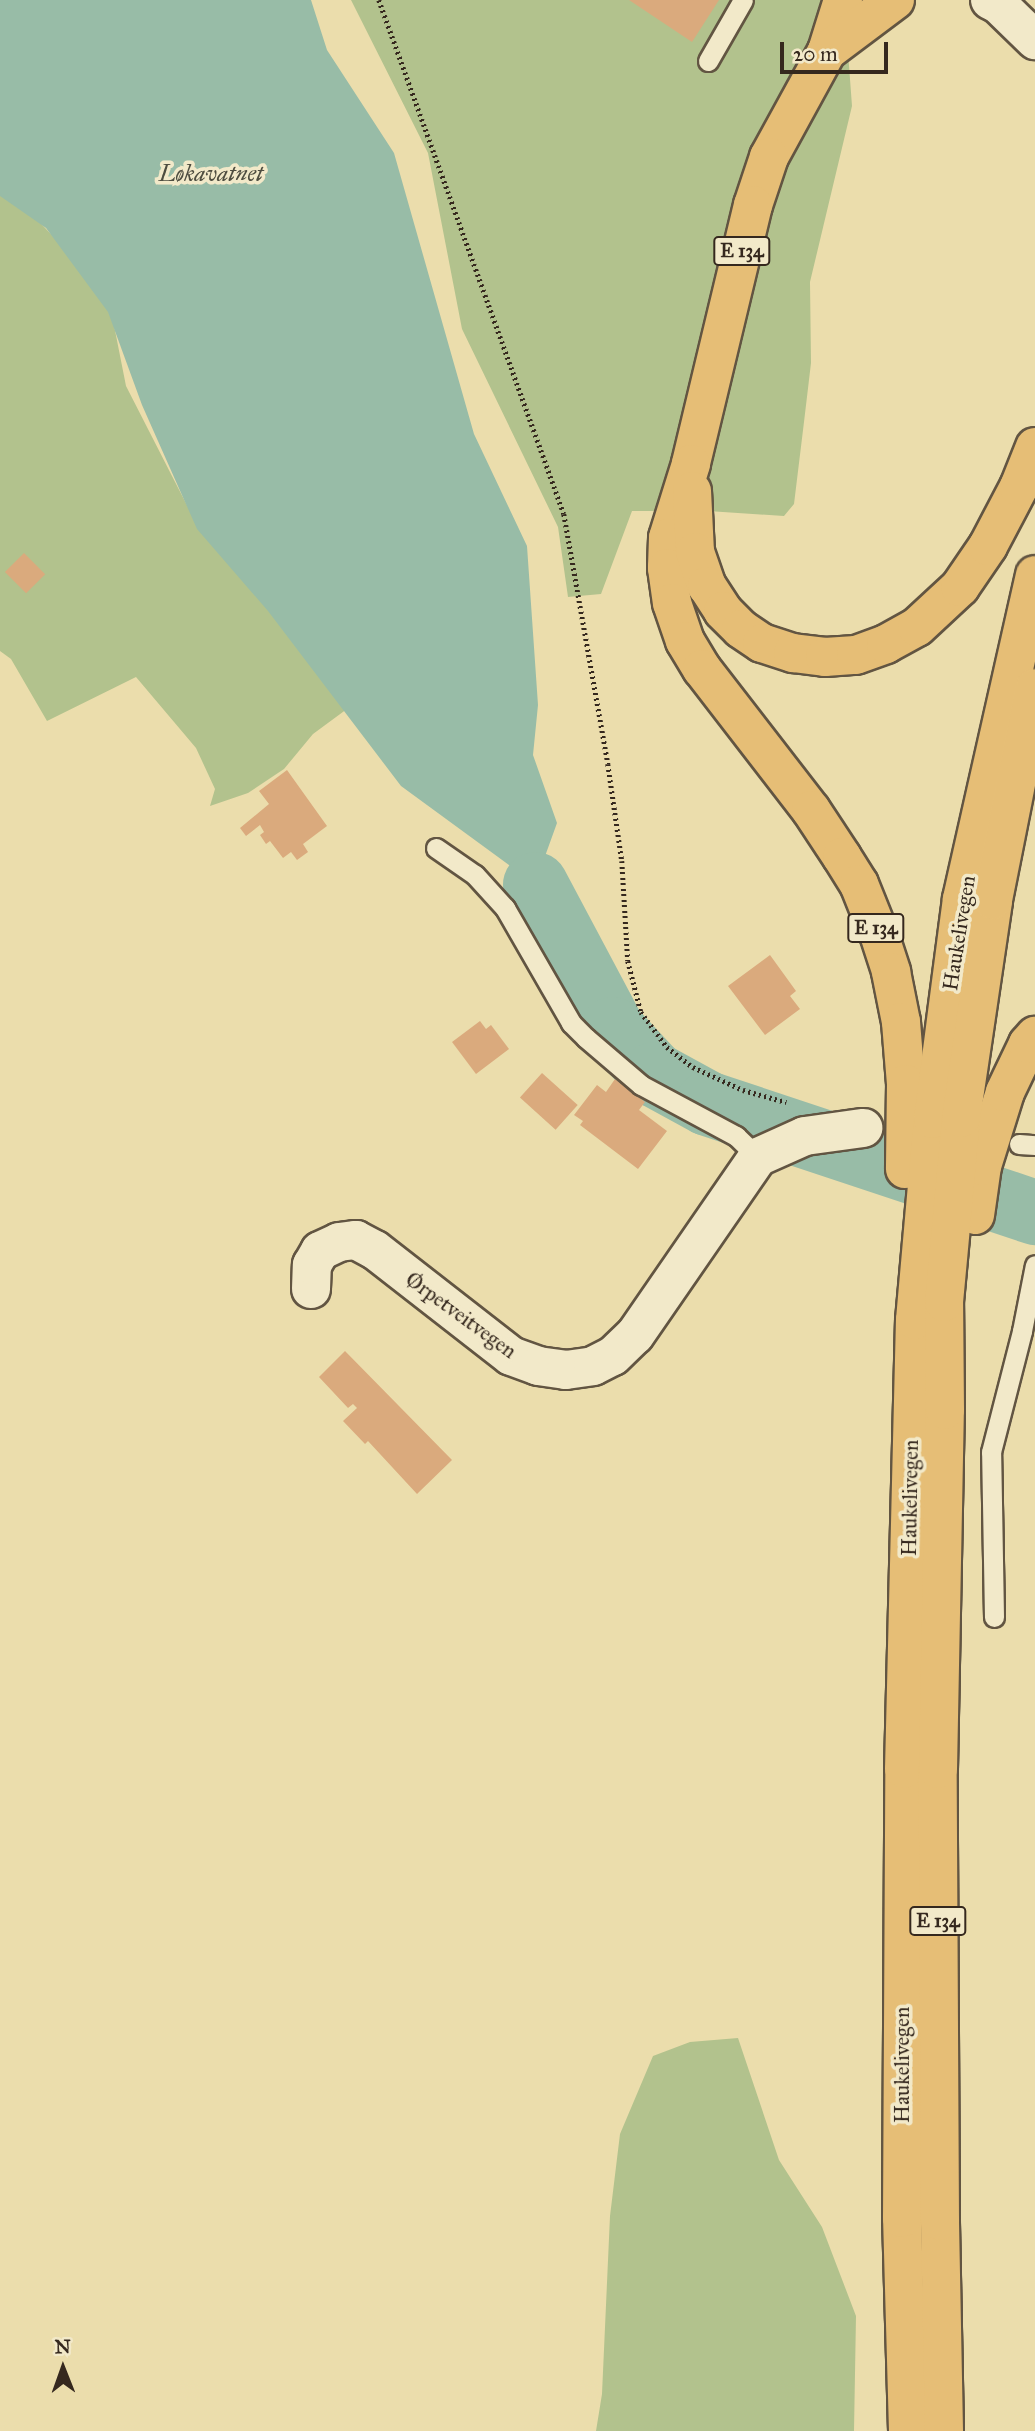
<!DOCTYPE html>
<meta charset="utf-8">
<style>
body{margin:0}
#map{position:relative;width:1035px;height:2431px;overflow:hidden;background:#ebddac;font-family:"IM FELL Great Primer",serif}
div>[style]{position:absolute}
.green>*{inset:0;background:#b2c28d}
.water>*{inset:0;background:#98bca7}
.river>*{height:65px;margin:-32.5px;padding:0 32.5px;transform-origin:32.5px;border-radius:32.5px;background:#98bca7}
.building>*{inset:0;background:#daaa7d;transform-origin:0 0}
.path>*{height:4.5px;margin-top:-2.25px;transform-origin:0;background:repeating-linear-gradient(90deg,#35281e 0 2px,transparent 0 5.5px)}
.roads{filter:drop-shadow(2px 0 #625542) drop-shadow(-2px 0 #625542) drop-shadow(0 2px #625542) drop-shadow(0 -2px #625542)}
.service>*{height:19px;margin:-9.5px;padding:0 9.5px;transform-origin:9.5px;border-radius:9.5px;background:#f2e9c9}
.minor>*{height:38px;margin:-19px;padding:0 19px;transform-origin:19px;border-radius:19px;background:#f2e9c9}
.secondary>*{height:38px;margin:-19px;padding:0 19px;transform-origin:19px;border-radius:19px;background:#f2e9c9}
.trunk>*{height:38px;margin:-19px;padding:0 19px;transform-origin:19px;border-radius:19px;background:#e6be76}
span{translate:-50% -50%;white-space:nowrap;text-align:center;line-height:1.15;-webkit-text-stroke:7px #f2e9c9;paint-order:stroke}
.shield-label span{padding:2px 5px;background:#f2e9c9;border:2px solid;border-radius:5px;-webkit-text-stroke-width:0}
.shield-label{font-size:19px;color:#35281e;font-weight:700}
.street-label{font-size:21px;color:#35281e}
.water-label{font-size:23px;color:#4e4d40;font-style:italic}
.north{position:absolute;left:28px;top:2333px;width:70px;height:70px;-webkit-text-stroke:5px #f2e9c9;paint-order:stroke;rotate:359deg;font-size:19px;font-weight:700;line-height:28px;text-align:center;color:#35281e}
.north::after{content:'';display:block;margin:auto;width:24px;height:32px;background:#35281e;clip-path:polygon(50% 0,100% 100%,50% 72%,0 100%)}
.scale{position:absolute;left:780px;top:42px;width:108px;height:32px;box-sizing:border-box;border:4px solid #35281e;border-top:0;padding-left:9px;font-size:21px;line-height:24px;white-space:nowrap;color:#35281e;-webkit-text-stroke:5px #f2e9c9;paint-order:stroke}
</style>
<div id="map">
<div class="green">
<div style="clip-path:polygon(351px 0,840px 0,846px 25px,852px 106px,810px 282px,811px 363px,804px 422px,794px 504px,784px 516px,708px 511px,632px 511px,601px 594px,568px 597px,558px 527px,462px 329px,428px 153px)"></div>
<div style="clip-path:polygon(0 180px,108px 295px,126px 386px,195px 521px,370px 692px,313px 734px,284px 769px,248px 793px,210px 806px,215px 789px,196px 748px,136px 677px,47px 721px,11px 659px,0 651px)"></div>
<div style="clip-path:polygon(738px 2038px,779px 2160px,822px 2227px,856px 2316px,854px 2431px,596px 2431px,602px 2394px,610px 2216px,620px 2134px,653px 2056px,690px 2042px)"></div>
</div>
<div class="water">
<div style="clip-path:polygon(0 0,311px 0,327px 50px,394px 153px,474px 434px,527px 546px,538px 705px,533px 755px,557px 823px,535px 884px,401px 786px,268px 611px,197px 529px,142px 405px,108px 312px,46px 228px,0 196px)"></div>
</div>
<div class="river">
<div style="left:535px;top:884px;width:164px;rotate:62deg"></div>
<div style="left:612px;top:1029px;width:62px;rotate:47deg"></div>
<div style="left:654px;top:1074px;width:60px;rotate:28.7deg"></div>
<div style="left:707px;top:1103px;width:346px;rotate:18.4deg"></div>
</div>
<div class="building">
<div style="clip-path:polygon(629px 0,719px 0,692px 42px)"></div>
<div style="left:24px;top:553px;width:30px;height:27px;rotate:45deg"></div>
<div style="clip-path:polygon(287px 770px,327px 826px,303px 844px,308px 852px,297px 860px,291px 852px,283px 858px,270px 841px,266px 844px,260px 835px,264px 832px,260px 825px,246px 836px,240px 828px,269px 804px,259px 791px)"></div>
<div style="clip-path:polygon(770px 955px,796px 991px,790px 996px,800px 1009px,765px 1035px,728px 986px)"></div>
<div style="clip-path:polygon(480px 1021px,486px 1029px,491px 1025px,509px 1049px,476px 1074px,452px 1042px)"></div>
<div style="left:542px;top:1073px;width:48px;height:33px;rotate:42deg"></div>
<div style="clip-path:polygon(615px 1079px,645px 1102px,639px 1110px,667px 1131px,638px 1169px,580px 1125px,583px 1121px,574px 1115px,597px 1085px,606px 1092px)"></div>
<div style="clip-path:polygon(345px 1351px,452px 1460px,417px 1494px,368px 1441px,365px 1444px,343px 1421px,357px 1408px,353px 1404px,348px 1408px,319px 1377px)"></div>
</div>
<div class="path">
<div style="left:379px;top:0;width:546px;rotate:70.21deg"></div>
<div style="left:564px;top:514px;width:254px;rotate:80deg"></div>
<div style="left:608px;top:764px;width:98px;rotate:81.8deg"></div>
<div style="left:622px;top:861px;width:100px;rotate:86.6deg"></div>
<div style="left:628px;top:961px;width:53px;rotate:75.7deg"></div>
<div style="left:641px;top:1012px;width:44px;rotate:53.4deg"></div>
<div style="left:667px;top:1047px;width:33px;rotate:38deg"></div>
<div style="left:693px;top:1067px;width:55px;rotate:24.7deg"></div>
<div style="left:743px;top:1090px;width:45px;rotate:15.6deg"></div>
</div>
<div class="roads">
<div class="service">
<div style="left:708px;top:61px;width:70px;rotate:-60.2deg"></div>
<div style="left:436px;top:848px;width:47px;rotate:34.7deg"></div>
<div style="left:475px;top:875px;width:45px;rotate:47.7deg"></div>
<div style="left:505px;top:908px;width:133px;rotate:60.1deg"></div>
<div style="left:571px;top:1023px;width:21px;rotate:45deg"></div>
<div style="left:586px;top:1038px;width:72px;rotate:40.5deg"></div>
<div style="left:641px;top:1085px;width:108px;rotate:28.2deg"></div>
<div style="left:736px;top:1136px;width:30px;rotate:44deg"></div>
<div style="left:1019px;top:1144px;width:16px;rotate:4deg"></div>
<div style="left:994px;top:1617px;width:165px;rotate:-91deg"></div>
<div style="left:991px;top:1452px;width:125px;rotate:-75.6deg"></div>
<div style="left:1022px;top:1331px;width:67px;rotate:-78.9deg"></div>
</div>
<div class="minor">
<div style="left:311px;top:1289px;width:24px;rotate:-88deg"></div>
<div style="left:312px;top:1265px;width:16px;rotate:-60deg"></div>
<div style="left:320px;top:1251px;width:21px;rotate:-25deg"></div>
<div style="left:339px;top:1242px;width:17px;rotate:-7deg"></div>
<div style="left:356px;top:1240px;width:21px;rotate:28deg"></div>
<div style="left:375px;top:1250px;width:172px;rotate:37.9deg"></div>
<div style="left:511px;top:1356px;width:29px;rotate:20deg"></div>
<div style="left:538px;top:1366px;width:28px;rotate:8deg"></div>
<div style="left:566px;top:1370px;width:27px;rotate:-8deg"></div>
<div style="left:593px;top:1366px;width:22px;rotate:-27deg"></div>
<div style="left:613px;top:1356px;width:30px;rotate:-44deg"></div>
<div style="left:635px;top:1335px;width:216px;rotate:-55.4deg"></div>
<div style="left:758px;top:1157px;width:51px;rotate:-24.1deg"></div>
<div style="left:805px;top:1136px;width:59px;rotate:-7.9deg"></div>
</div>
<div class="secondary">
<div style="left:990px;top:0;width:9px;rotate:27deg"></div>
<div style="left:998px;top:4px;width:52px;rotate:44.2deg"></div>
</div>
<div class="trunk">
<div style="left:843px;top:0;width:53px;rotate:107.4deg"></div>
<div style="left:827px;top:51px;width:121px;rotate:118.7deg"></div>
<div style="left:769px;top:157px;width:51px;rotate:108.4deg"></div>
<div style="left:753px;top:205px;width:266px;rotate:103.5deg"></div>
<div style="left:691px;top:464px;width:77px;rotate:107.3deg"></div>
<div style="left:668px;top:538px;width:30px;rotate:92deg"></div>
<div style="left:667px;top:568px;width:35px;rotate:82deg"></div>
<div style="left:672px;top:603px;width:40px;rotate:71.1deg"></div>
<div style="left:685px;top:641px;width:33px;rotate:59deg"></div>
<div style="left:702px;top:669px;width:178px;rotate:52.3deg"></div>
<div style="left:811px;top:810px;width:56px;rotate:56.6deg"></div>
<div style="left:842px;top:857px;width:32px;rotate:58deg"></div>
<div style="left:859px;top:884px;width:54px;rotate:68.2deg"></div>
<div style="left:879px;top:934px;width:40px;rotate:72deg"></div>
<div style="left:891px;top:972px;width:51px;rotate:78.7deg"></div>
<div style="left:901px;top:1022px;width:62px;rotate:85.4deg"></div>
<div style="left:906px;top:1084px;width:85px;rotate:90.7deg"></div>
<div style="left:827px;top:51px;width:85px;rotate:-36.9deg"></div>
<div style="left:692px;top:491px;width:61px;rotate:87.2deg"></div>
<div style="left:695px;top:552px;width:36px;rotate:71deg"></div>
<div style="left:707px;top:586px;width:30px;rotate:57deg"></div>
<div style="left:723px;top:611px;width:25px;rotate:45deg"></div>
<div style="left:741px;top:629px;width:25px;rotate:34deg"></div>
<div style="left:762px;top:643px;width:33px;rotate:18deg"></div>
<div style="left:793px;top:653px;width:32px;rotate:7deg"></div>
<div style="left:825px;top:657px;width:31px;rotate:-4deg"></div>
<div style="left:856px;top:655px;width:32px;rotate:-20deg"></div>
<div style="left:886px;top:644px;width:35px;rotate:-29deg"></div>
<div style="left:917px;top:627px;width:59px;rotate:-42.9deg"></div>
<div style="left:960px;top:587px;width:50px;rotate:-55.7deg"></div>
<div style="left:988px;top:546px;width:67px;rotate:-62.3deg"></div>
<div style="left:1019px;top:487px;width:43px;rotate:-68.2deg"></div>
<div style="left:975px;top:1215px;width:49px;rotate:-81.9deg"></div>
<div style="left:982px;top:1166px;width:77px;rotate:-72.7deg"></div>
<div style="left:1005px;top:1092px;width:53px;rotate:-64.4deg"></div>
<div style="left:1028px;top:1044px;width:11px;rotate:-49deg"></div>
<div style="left:908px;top:2431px;width:213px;rotate:-91.6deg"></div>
<div style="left:902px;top:2218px;width:449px;rotate:-89.7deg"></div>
<div style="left:904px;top:1769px;width:449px;rotate:-88.6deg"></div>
<div style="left:915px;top:1320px;width:202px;rotate:-84.9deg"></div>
<div style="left:933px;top:1119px;width:222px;rotate:-82.5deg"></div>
<div style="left:962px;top:899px;width:332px;rotate:-77.3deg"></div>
<div style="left:944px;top:2431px;width:210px;rotate:-91.1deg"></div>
<div style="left:940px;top:2221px;width:452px;rotate:-90.3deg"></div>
<div style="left:938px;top:1769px;width:359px;rotate:-88.9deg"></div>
<div style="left:945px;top:1410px;width:108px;rotate:-90.5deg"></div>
<div style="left:944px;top:1302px;width:185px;rotate:-84.7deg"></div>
<div style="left:961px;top:1118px;width:220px;rotate:-81.6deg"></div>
<div style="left:993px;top:900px;width:216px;rotate:-78.8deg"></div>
</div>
</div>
<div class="shield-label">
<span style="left:742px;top:251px">E 134</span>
<span style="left:876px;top:928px">E 134</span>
<span style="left:938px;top:1921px">E 134</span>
</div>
<div class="street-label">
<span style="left:959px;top:933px;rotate:-81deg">Haukelivegen</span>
<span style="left:461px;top:1315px;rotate:36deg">Ørpetveitvegen</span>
<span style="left:910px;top:1498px;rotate:-89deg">Haukelivegen</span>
<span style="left:902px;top:2065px;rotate:-90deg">Haukelivegen</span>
</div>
<div class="water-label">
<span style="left:211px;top:173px">Løkavatnet</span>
</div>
<div class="north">N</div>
<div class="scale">20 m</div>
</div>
